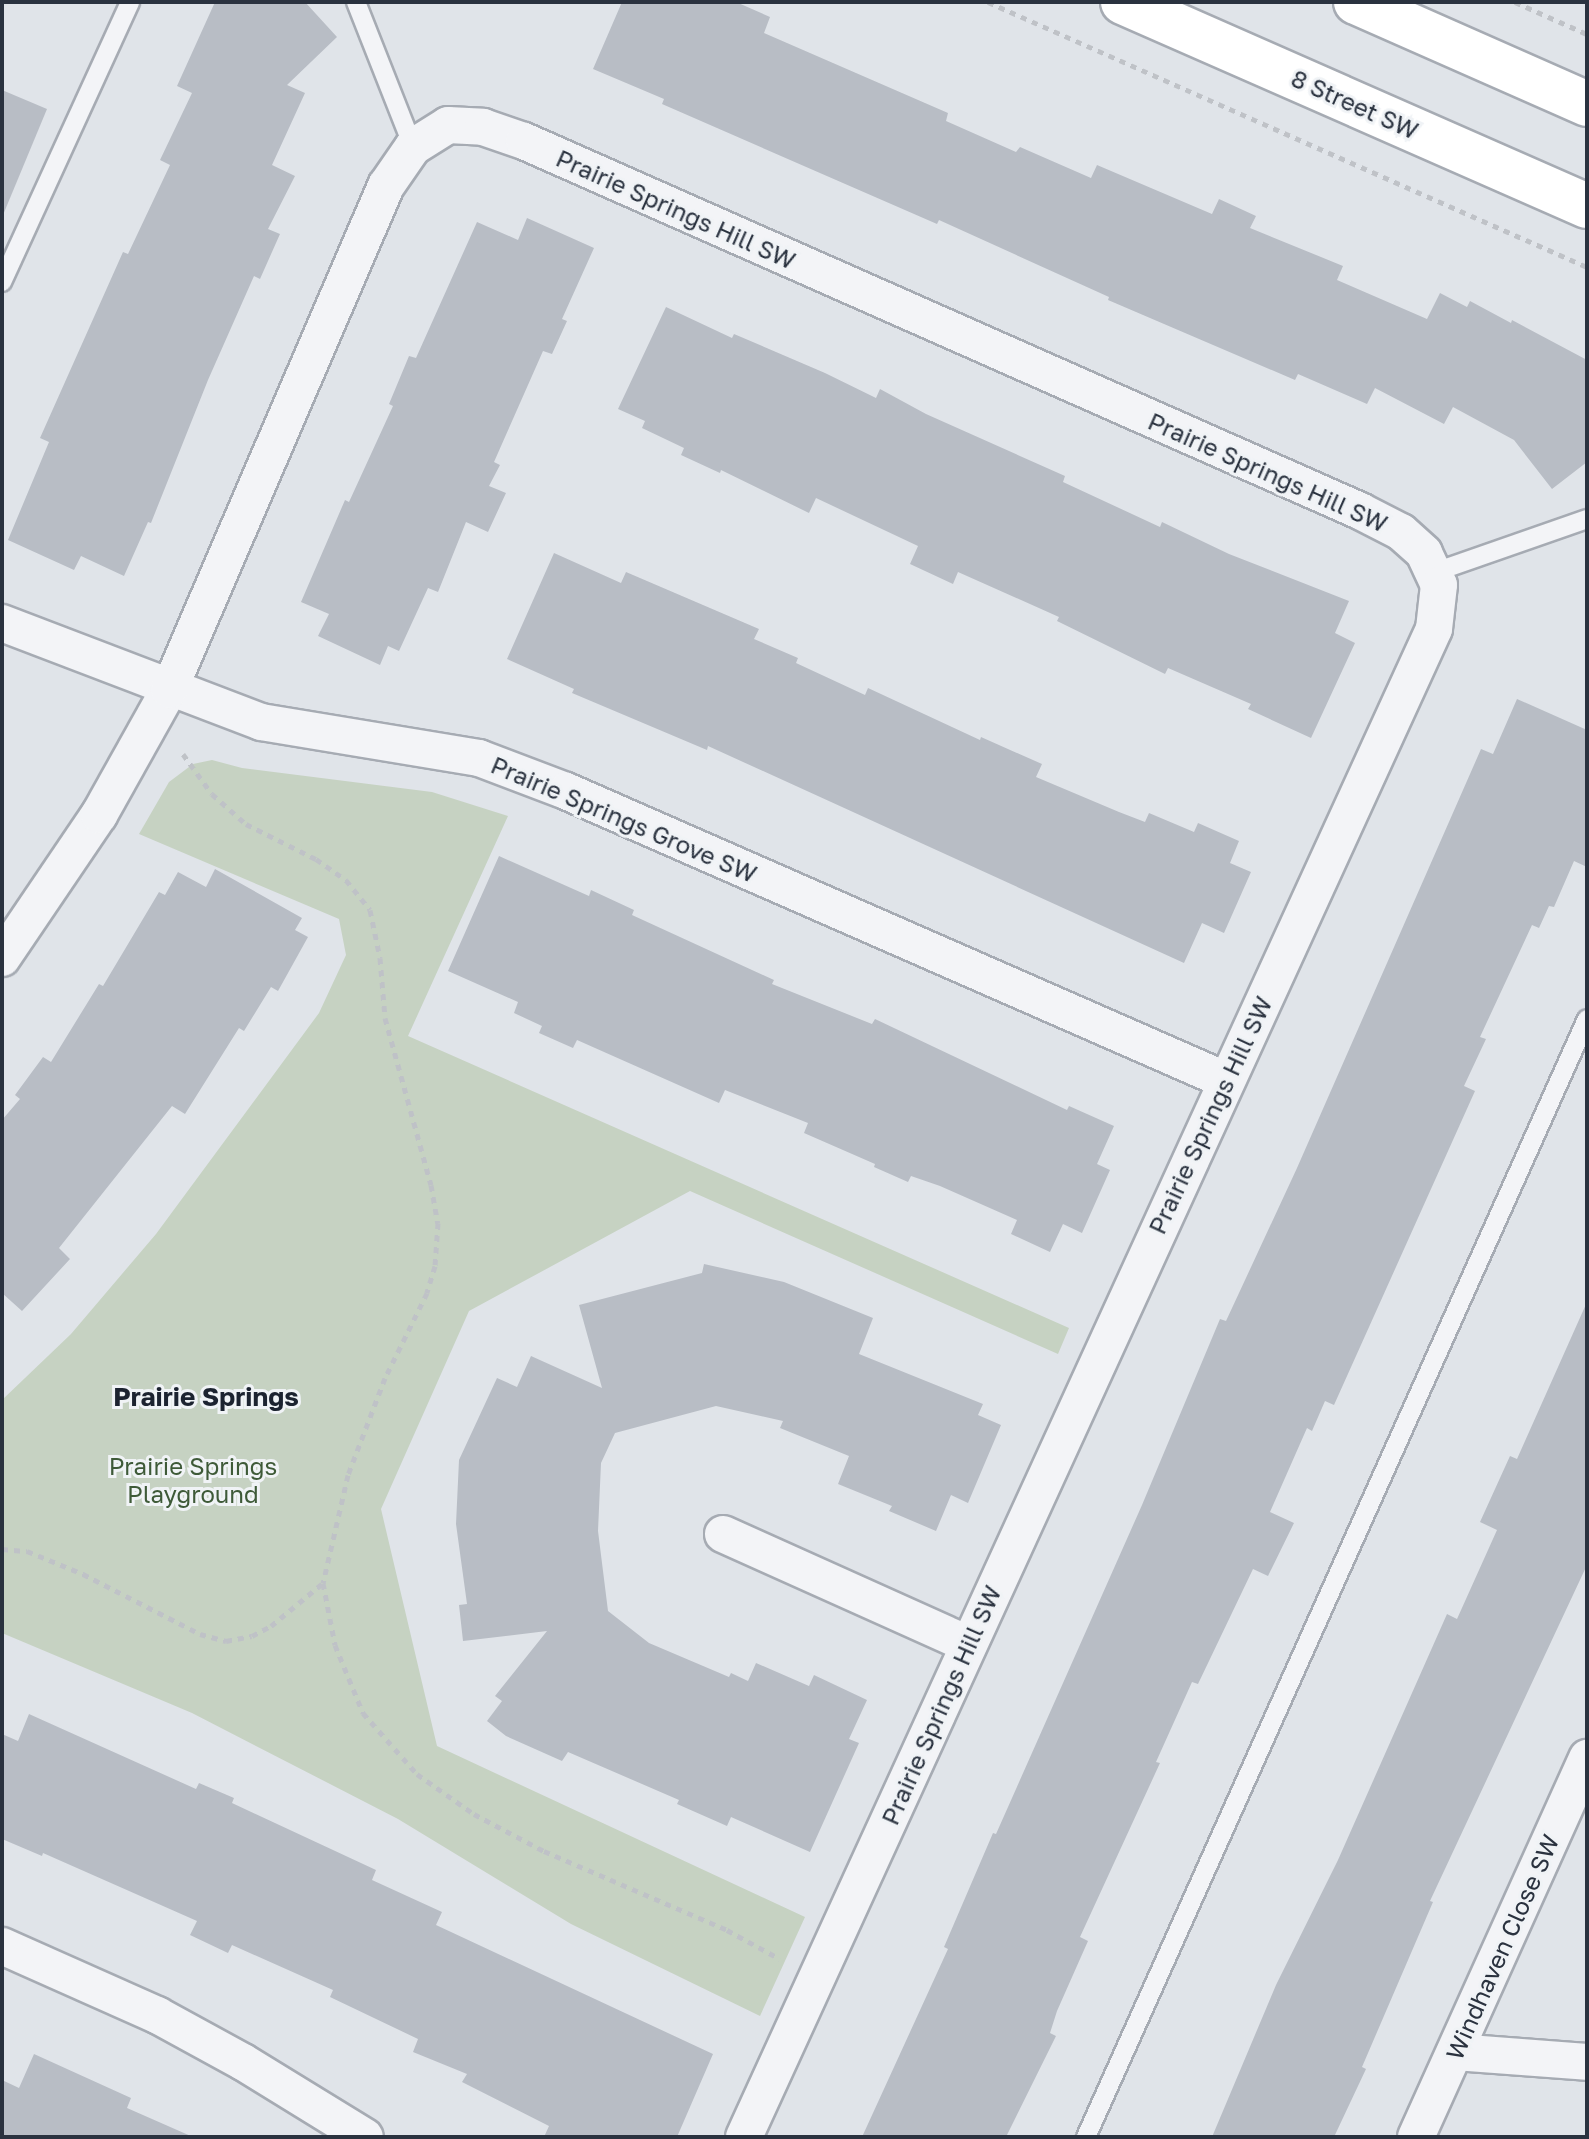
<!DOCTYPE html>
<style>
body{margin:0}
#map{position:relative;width:1589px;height:2139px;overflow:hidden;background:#e0e4e9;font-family:"Golos Text",sans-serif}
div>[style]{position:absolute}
.green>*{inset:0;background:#c6d2c2}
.building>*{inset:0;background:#b8bdc5}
.path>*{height:5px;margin-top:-2.5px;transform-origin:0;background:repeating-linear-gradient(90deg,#bfc2c7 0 6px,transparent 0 12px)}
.roads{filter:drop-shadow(2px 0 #a6abb3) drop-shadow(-2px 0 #a6abb3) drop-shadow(0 2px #a6abb3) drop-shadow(0 -2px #a6abb3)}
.service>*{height:18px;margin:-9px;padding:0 9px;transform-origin:9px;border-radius:9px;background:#f3f4f7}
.minor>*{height:36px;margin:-18px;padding:0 18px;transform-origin:18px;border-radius:18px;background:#f3f4f7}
.secondary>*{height:44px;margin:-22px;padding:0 22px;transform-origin:22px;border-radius:22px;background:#fff}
span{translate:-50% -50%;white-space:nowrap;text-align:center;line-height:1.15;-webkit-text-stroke:6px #f0f3f6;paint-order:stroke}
.street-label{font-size:24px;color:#2a323f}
.park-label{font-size:24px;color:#3e5a38}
.neighbourhood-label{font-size:26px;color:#1c2330;font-weight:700}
.frame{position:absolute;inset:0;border:4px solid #2a323f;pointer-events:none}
</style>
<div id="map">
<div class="green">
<div style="clip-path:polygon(212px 760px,242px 768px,432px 792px,508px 816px,408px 1036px,1069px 1328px,1058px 1354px,690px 1191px,469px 1311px,381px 1509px,437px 1746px,805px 1917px,760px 2016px,571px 1924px,398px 1819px,192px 1713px,2px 1633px,2px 1400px,71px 1334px,156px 1234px,319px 1013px,346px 955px,339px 919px,139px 834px,169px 782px,193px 764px)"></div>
</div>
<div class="building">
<div style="clip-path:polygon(215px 2px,305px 2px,337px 37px,287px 85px,305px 93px,272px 165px,295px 176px,268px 229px,280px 234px,260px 279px,254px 276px,208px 380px,151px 523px,148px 522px,124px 576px,81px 556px,74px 570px,8px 540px,49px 442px,40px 438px,123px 252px,128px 254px,170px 165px,160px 160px,192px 93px,177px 86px)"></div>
<div style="clip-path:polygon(622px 2px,736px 2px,770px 17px,764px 33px,948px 113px,946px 121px,1016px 152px,1020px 147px,1091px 178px,1097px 165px,1212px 214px,1219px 199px,1256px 216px,1250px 228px,1343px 266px,1337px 280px,1427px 319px,1440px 293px,1467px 307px,1470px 301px,1511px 323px,1512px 320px,1587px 360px,1587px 462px,1552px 489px,1514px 440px,1453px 407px,1444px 424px,1375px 388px,1367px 404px,1298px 374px,1295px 380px,1108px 300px,1109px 297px,939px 220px,937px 224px,662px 104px,664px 99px,593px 69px)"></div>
<div style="clip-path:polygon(2px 90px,47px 109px,3px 215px,2px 214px)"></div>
<div style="clip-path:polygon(527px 218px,594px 248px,562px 319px,567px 321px,552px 354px,543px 351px,494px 462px,500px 465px,489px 486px,506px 493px,488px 532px,466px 522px,438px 592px,428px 588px,399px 651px,388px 646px,380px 665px,318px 636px,329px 614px,301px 602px,345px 500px,349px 502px,393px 406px,389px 404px,409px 356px,416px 358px,477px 222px,518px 240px)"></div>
<div style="clip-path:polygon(666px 307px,732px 338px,734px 334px,825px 373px,876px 398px,880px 389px,926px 414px,1065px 476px,1063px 482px,1160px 527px,1162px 522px,1229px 554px,1349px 601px,1335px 633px,1355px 643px,1311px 738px,1248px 709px,1251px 704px,1168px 668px,1165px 674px,1057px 621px,1059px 617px,958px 572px,953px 584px,910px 564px,918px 546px,816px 498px,809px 513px,721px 470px,720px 473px,681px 455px,684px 448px,642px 428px,645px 421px,618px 409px)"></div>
<div style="clip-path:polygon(554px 553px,621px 583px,626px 572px,759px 629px,754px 639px,798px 658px,796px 663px,865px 695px,868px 688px,980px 740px,981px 737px,1042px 764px,1036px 777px,1119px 812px,1145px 822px,1149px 813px,1194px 832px,1198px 823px,1239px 841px,1230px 863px,1251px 872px,1224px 933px,1202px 923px,1184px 963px,708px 746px,707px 750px,572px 693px,574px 689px,507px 659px)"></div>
<div style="clip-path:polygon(1517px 699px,1587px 730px,1587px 867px,1574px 861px,1554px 907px,1549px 906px,1539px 928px,1532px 925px,1480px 1037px,1486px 1039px,1464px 1086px,1475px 1091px,1334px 1405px,1325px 1401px,1312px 1431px,1307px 1428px,1270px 1512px,1294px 1523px,1268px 1576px,1253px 1569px,1198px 1684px,1192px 1682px,1156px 1762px,1160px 1763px,1080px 1937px,1088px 1941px,1057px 2011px,1050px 2033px,1056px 2036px,1006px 2137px,862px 2137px,948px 1949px,944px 1947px,993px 1833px,996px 1834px,1142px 1505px,1220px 1319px,1226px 1321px,1297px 1168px,1481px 749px,1493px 754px)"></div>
<div style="clip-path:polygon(499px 856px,589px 896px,591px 890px,634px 910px,632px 915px,774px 980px,772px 984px,872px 1024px,875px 1019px,1067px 1110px,1069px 1106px,1114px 1126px,1097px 1164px,1110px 1170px,1082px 1233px,1063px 1224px,1050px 1252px,1011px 1234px,1017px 1220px,940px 1186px,911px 1176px,908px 1182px,874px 1167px,875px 1164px,804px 1133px,808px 1123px,725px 1090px,719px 1103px,577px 1040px,573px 1048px,539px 1033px,542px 1026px,514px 1013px,518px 1002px,448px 971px)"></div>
<div style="clip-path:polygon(215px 869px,302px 918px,295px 930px,308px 937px,278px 991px,271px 987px,244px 1031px,239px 1028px,185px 1114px,172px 1106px,59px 1248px,70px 1259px,22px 1311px,2px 1293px,2px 1120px,20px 1099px,15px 1095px,43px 1057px,51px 1062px,99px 984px,103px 986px,159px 892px,165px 895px,178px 872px,206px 887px)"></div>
<div style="clip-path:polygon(704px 1264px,784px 1282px,873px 1318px,859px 1354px,983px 1404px,978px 1415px,1001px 1425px,968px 1503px,951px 1495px,936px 1531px,889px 1511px,892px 1506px,838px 1484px,849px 1456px,780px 1428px,783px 1421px,716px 1406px,615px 1433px,601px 1463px,598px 1531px,608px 1611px,649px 1643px,729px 1677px,731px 1673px,748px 1681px,756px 1663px,809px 1686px,814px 1675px,867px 1700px,849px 1739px,859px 1743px,810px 1852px,731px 1817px,727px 1826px,677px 1804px,679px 1800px,568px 1752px,562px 1761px,506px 1736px,487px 1721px,502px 1701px,495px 1696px,547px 1631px,463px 1641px,459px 1605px,467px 1604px,456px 1524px,459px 1460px,497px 1378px,517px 1387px,531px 1356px,602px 1388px,579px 1305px,702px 1273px)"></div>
<div style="clip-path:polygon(1587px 1302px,1587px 1565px,1430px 1901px,1433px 1902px,1362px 2067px,1366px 2069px,1334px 2137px,1212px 2137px,1276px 1985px,1338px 1860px,1447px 1614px,1457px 1619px,1497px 1530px,1480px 1522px,1510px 1456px,1517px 1459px)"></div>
<div style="clip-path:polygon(29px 1714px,196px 1789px,199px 1783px,234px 1798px,232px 1803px,376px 1870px,372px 1880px,442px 1912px,436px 1925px,713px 2054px,677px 2137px,544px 2137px,549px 2126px,462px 2082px,467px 2074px,413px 2052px,418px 2039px,330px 1997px,333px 1990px,232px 1945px,228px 1953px,190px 1935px,197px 1921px,43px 1853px,42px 1856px,2px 1839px,2px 1734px,18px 1741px)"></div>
<div style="clip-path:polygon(34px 2054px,131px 2098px,127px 2108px,193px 2137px,2px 2137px,2px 2080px,19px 2088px)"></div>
</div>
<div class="path">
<div style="left:988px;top:2px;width:655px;rotate:23.86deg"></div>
<div style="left:1515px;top:2px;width:79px;rotate:24deg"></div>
<div style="left:183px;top:754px;width:49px;rotate:54.1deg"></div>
<div style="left:212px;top:794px;width:45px;rotate:41.4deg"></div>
<div style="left:246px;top:824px;width:78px;rotate:26.6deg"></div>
<div style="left:316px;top:859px;width:37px;rotate:35deg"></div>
<div style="left:346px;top:880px;width:38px;rotate:51deg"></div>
<div style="left:370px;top:910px;width:49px;rotate:78.2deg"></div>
<div style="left:380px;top:958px;width:60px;rotate:85.2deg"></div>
<div style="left:385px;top:1018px;width:173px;rotate:74.6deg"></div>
<div style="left:431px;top:1185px;width:39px;rotate:80deg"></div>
<div style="left:438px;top:1223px;width:43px;rotate:94deg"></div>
<div style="left:435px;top:1266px;width:28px;rotate:107deg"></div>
<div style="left:427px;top:1293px;width:95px;rotate:116.3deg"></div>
<div style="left:385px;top:1378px;width:104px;rotate:110.9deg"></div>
<div style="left:348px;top:1475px;width:111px;rotate:103deg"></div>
<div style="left:323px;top:1583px;width:63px;rotate:79deg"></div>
<div style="left:335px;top:1645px;width:74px;rotate:67.6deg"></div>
<div style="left:363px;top:1713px;width:81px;rotate:48.5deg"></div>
<div style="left:417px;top:1774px;width:70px;rotate:35.1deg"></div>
<div style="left:474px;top:1814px;width:79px;rotate:27.9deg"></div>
<div style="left:544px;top:1851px;width:199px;rotate:23.3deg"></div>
<div style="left:727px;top:1930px;width:60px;rotate:28.7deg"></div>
<div style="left:2px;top:1549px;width:25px;rotate:5deg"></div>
<div style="left:27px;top:1551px;width:61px;rotate:22.3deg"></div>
<div style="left:83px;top:1574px;width:131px;rotate:27.1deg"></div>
<div style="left:200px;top:1634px;width:27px;rotate:15deg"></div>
<div style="left:226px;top:1641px;width:26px;rotate:-11deg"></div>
<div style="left:252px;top:1636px;width:21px;rotate:-28deg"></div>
<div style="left:271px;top:1626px;width:67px;rotate:-39.6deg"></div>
</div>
<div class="roads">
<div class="service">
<div style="left:356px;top:2px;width:156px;rotate:68.5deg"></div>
<div style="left:2px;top:282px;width:308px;rotate:-65.4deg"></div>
<div style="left:1435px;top:572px;width:161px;rotate:-19.2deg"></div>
<div style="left:1086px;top:2137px;width:1225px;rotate:-65.86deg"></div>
</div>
<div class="minor">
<div style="left:2px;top:623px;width:277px;rotate:20.9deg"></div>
<div style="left:261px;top:722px;width:221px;rotate:9.4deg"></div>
<div style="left:479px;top:758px;width:93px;rotate:20.8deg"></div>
<div style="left:566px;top:791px;width:720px;rotate:23.68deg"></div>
<div style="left:2px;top:958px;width:173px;rotate:-55.9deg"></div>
<div style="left:99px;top:815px;width:143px;rotate:-60.8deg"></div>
<div style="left:169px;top:690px;width:549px;rotate:-66.71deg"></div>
<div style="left:386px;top:186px;width:47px;rotate:-55.3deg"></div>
<div style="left:413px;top:147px;width:41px;rotate:-32.2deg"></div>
<div style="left:448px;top:125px;width:35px;rotate:3deg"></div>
<div style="left:483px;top:127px;width:43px;rotate:18.9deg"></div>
<div style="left:524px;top:141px;width:914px;rotate:23.87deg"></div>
<div style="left:1360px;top:511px;width:46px;rotate:27.1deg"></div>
<div style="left:1401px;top:532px;width:31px;rotate:42deg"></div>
<div style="left:1424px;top:553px;width:35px;rotate:65deg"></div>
<div style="left:1439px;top:585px;width:44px;rotate:96.5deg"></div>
<div style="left:1434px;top:629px;width:1658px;rotate:114.59deg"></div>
<div style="left:723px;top:1534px;width:269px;rotate:24.2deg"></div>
<div style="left:2px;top:1946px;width:170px;rotate:24deg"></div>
<div style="left:157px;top:2015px;width:98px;rotate:28.7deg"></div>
<div style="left:243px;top:2062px;width:143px;rotate:31.6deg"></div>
<div style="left:1455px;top:2052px;width:132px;rotate:4.3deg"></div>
<div style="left:1416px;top:2137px;width:416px;rotate:-65.7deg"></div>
</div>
<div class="secondary">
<div style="left:1123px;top:2px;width:507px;rotate:23.73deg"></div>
<div style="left:1356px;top:2px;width:253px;rotate:23.8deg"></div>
</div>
</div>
<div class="street-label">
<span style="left:1355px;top:104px;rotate:24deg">8 Street SW</span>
<span style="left:676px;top:209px;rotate:24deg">Prairie Springs Hill SW</span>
<span style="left:1268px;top:472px;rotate:24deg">Prairie Springs Hill SW</span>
<span style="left:624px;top:819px;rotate:23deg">Prairie Springs Grove SW</span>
<span style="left:1210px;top:1115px;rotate:-65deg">Prairie Springs Hill SW</span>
<span style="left:941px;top:1705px;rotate:-66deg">Prairie Springs Hill SW</span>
<span style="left:1502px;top:1947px;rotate:-66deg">Windhaven Close SW</span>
</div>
<div class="park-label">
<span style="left:193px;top:1480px">Prairie Springs<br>Playground</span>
</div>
<div class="neighbourhood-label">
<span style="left:206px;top:1397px">Prairie Springs</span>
</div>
<div class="frame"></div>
</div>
